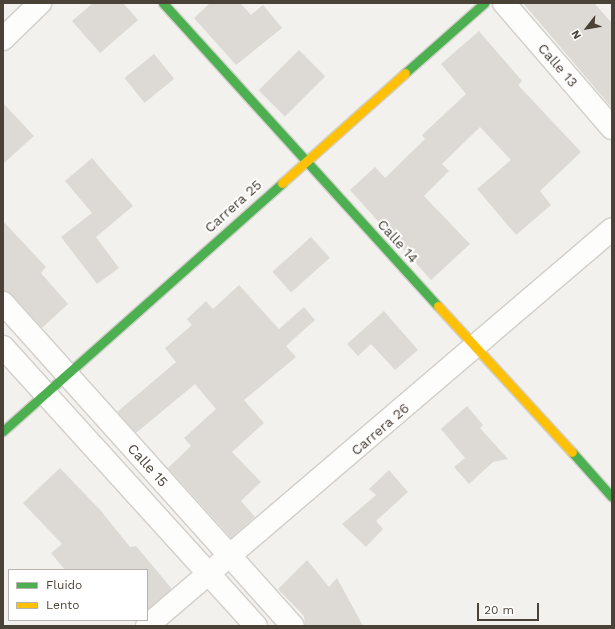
<!DOCTYPE html>
<style>
body{margin:0}
#map{position:relative;width:615px;height:629px;overflow:hidden;background:#f3f1ed;font-family:"Work Sans",sans-serif}
div>[style]{position:absolute}
.building>*{inset:0;background:#dddad5;transform-origin:0 0}
.roads{filter:drop-shadow(1px 0 #d1cfca) drop-shadow(-1px 0 #d1cfca) drop-shadow(0 1px #d1cfca) drop-shadow(0 -1px #d1cfca)}
.street>*{height:22px;margin:-11px;padding:0 11px;transform-origin:11px;border-radius:11px;background:#fdfdfc}
.fast>*{height:9px;margin:-4.5px;padding:0 4.5px;transform-origin:4.5px;border-radius:4.5px;background:#4caf50}
.slow>*{height:9px;margin:-4.5px;padding:0 4.5px;transform-origin:4.5px;border-radius:4.5px;background:#ffc107}
span{translate:-50% -50%;white-space:nowrap;text-align:center;line-height:1.15;-webkit-text-stroke:4px #fff;paint-order:stroke}
.street-label{font-size:14px;color:#4b4237}
.frame{position:absolute;inset:0;border:4px solid #4b4237;pointer-events:none}
.legend{position:absolute;left:8px;top:569px;width:140px;height:52px;box-sizing:border-box;background:#fff;border:1px solid #b7b3af;margin:0;padding:5px 7px;list-style:none;font-size:12px;color:#4b4237}
.legend li{display:flex;align-items:center;gap:8px;height:20px}
.legend b{width:20px;border:1px solid #b7b3af}
.north{position:absolute;left:567px;top:8px;width:40px;height:40px;-webkit-text-stroke:3px #fff;paint-order:stroke;rotate:239deg;font-size:11px;font-weight:700;line-height:16px;text-align:center;color:#4b4237}
.north::after{content:'';display:block;margin:auto;width:14px;height:18px;background:#4b4237;clip-path:polygon(50% 0,100% 100%,50% 72%,0 100%)}
.scale{position:absolute;left:477px;top:603px;width:62px;height:18px;box-sizing:border-box;border:2px solid #4b4237;border-top:0;padding-left:5px;font-size:12px;line-height:14px;white-space:nowrap;color:#4b4237;-webkit-text-stroke:3px #fff;paint-order:stroke}
</style>
<div id="map">
<div class="building">
<div style="clip-path:polygon(93px 3px,123px 3px,138px 20px,100px 53px,72px 21px)"></div>
<div style="clip-path:polygon(210px 3px,240px 3px,251px 15px,263px 5px,282px 28px,236px 65px,194px 18px)"></div>
<div style="clip-path:polygon(523px 3px,594px 3px,612px 23px,612px 108px)"></div>
<div style="clip-path:polygon(479px 31px,522px 81px,518px 85px,581px 152px,540px 191px,551px 205px,516px 235px,477px 189px,511px 160px,480px 127px,442px 164px,449px 171px,424px 196px,470px 244px,431px 280px,350px 190px,375px 167px,385px 178px,425px 139px,422px 135px,466px 94px,441px 64px)"></div>
<div style="left:299px;top:50px;width:37px;height:57px;rotate:45deg"></div>
<div style="left:154px;top:54px;width:32px;height:38px;rotate:51deg"></div>
<div style="clip-path:polygon(3px 103px,34px 136px,3px 164px)"></div>
<div style="clip-path:polygon(92px 158px,133px 206px,96px 237px,119px 268px,97px 284px,61px 237px,92px 213px,65px 181px)"></div>
<div style="clip-path:polygon(3px 221px,46px 267px,41px 273px,68px 304px,42px 328px,12px 295px,3px 291px)"></div>
<div style="left:311px;top:237px;width:28px;height:52px;rotate:48deg"></div>
<div style="clip-path:polygon(239px 285px,279px 329px,304px 307px,315px 320px,286px 346px,296px 357px,244px 400px,264px 423px,232px 452px,261px 482px,241px 501px,255px 517px,231px 538px,168px 468px,191px 446px,184px 438px,216px 409px,195px 384px,136px 433px,117px 412px,176px 362px,165px 348px,192px 325px,187px 319px,206px 301px,213px 309px)"></div>
<div style="clip-path:polygon(384px 311px,418px 350px,395px 370px,371px 344px,358px 356px,347px 344px)"></div>
<div style="clip-path:polygon(467px 406px,483px 425px,480px 428px,508px 459px,493px 462px,469px 484px,454px 467px,465px 458px,441px 429px)"></div>
<div style="clip-path:polygon(60px 468px,102px 512px,130px 547px,136px 546px,172px 589px,147px 610px,147px 570px,65px 570px,51px 553px,62px 544px,23px 503px)"></div>
<div style="clip-path:polygon(389px 470px,408px 492px,376px 521px,383px 529px,366px 547px,342px 524px,376px 495px,369px 489px)"></div>
<div style="clip-path:polygon(307px 560px,329px 587px,337px 578px,363px 626px,305px 626px,304px 616px,278px 589px)"></div>
</div>
<div class="roads">
<div class="street">
<div style="left:504px;top:3px;width:165px;rotate:49.2deg"></div>
<div style="left:3px;top:39px;width:52px;rotate:-44.2deg"></div>
<div style="left:3px;top:303px;width:434px;rotate:48.1deg"></div>
<div style="left:3px;top:347px;width:377px;rotate:47.8deg"></div>
<div style="left:147px;top:626px;width:611px;rotate:-40.49deg"></div>
</div>
<div class="fast">
<div style="left:163px;top:3px;width:409px;rotate:47.8deg"></div>
<div style="left:405px;top:73px;width:106px;rotate:-41.5deg"></div>
<div style="left:3px;top:431px;width:373px;rotate:-41.6deg"></div>
<div style="left:572px;top:452px;width:60px;rotate:48.4deg"></div>
</div>
<div class="slow">
<div style="left:282px;top:183px;width:165px;rotate:-41.8deg"></div>
<div style="left:438px;top:306px;width:198px;rotate:47.5deg"></div>
</div>
</div>
<div class="street-label">
<span style="left:558px;top:65px;rotate:49deg">Calle 13</span>
<span style="left:233px;top:206px;rotate:-42deg">Carrera 25</span>
<span style="left:398px;top:241px;rotate:48deg">Calle 14</span>
<span style="left:380px;top:429px;rotate:-41deg">Carrera 26</span>
<span style="left:148px;top:465px;rotate:48deg">Calle 15</span>
</div>
<div class="frame"></div>
<ul class="legend">
<li><b style="height:5px;background:#4caf50"></b>Fluido</li>
<li><b style="height:5px;background:#ffc107"></b>Lento</li>
</ul>
<div class="north">N</div>
<div class="scale">20 m</div>
</div>
